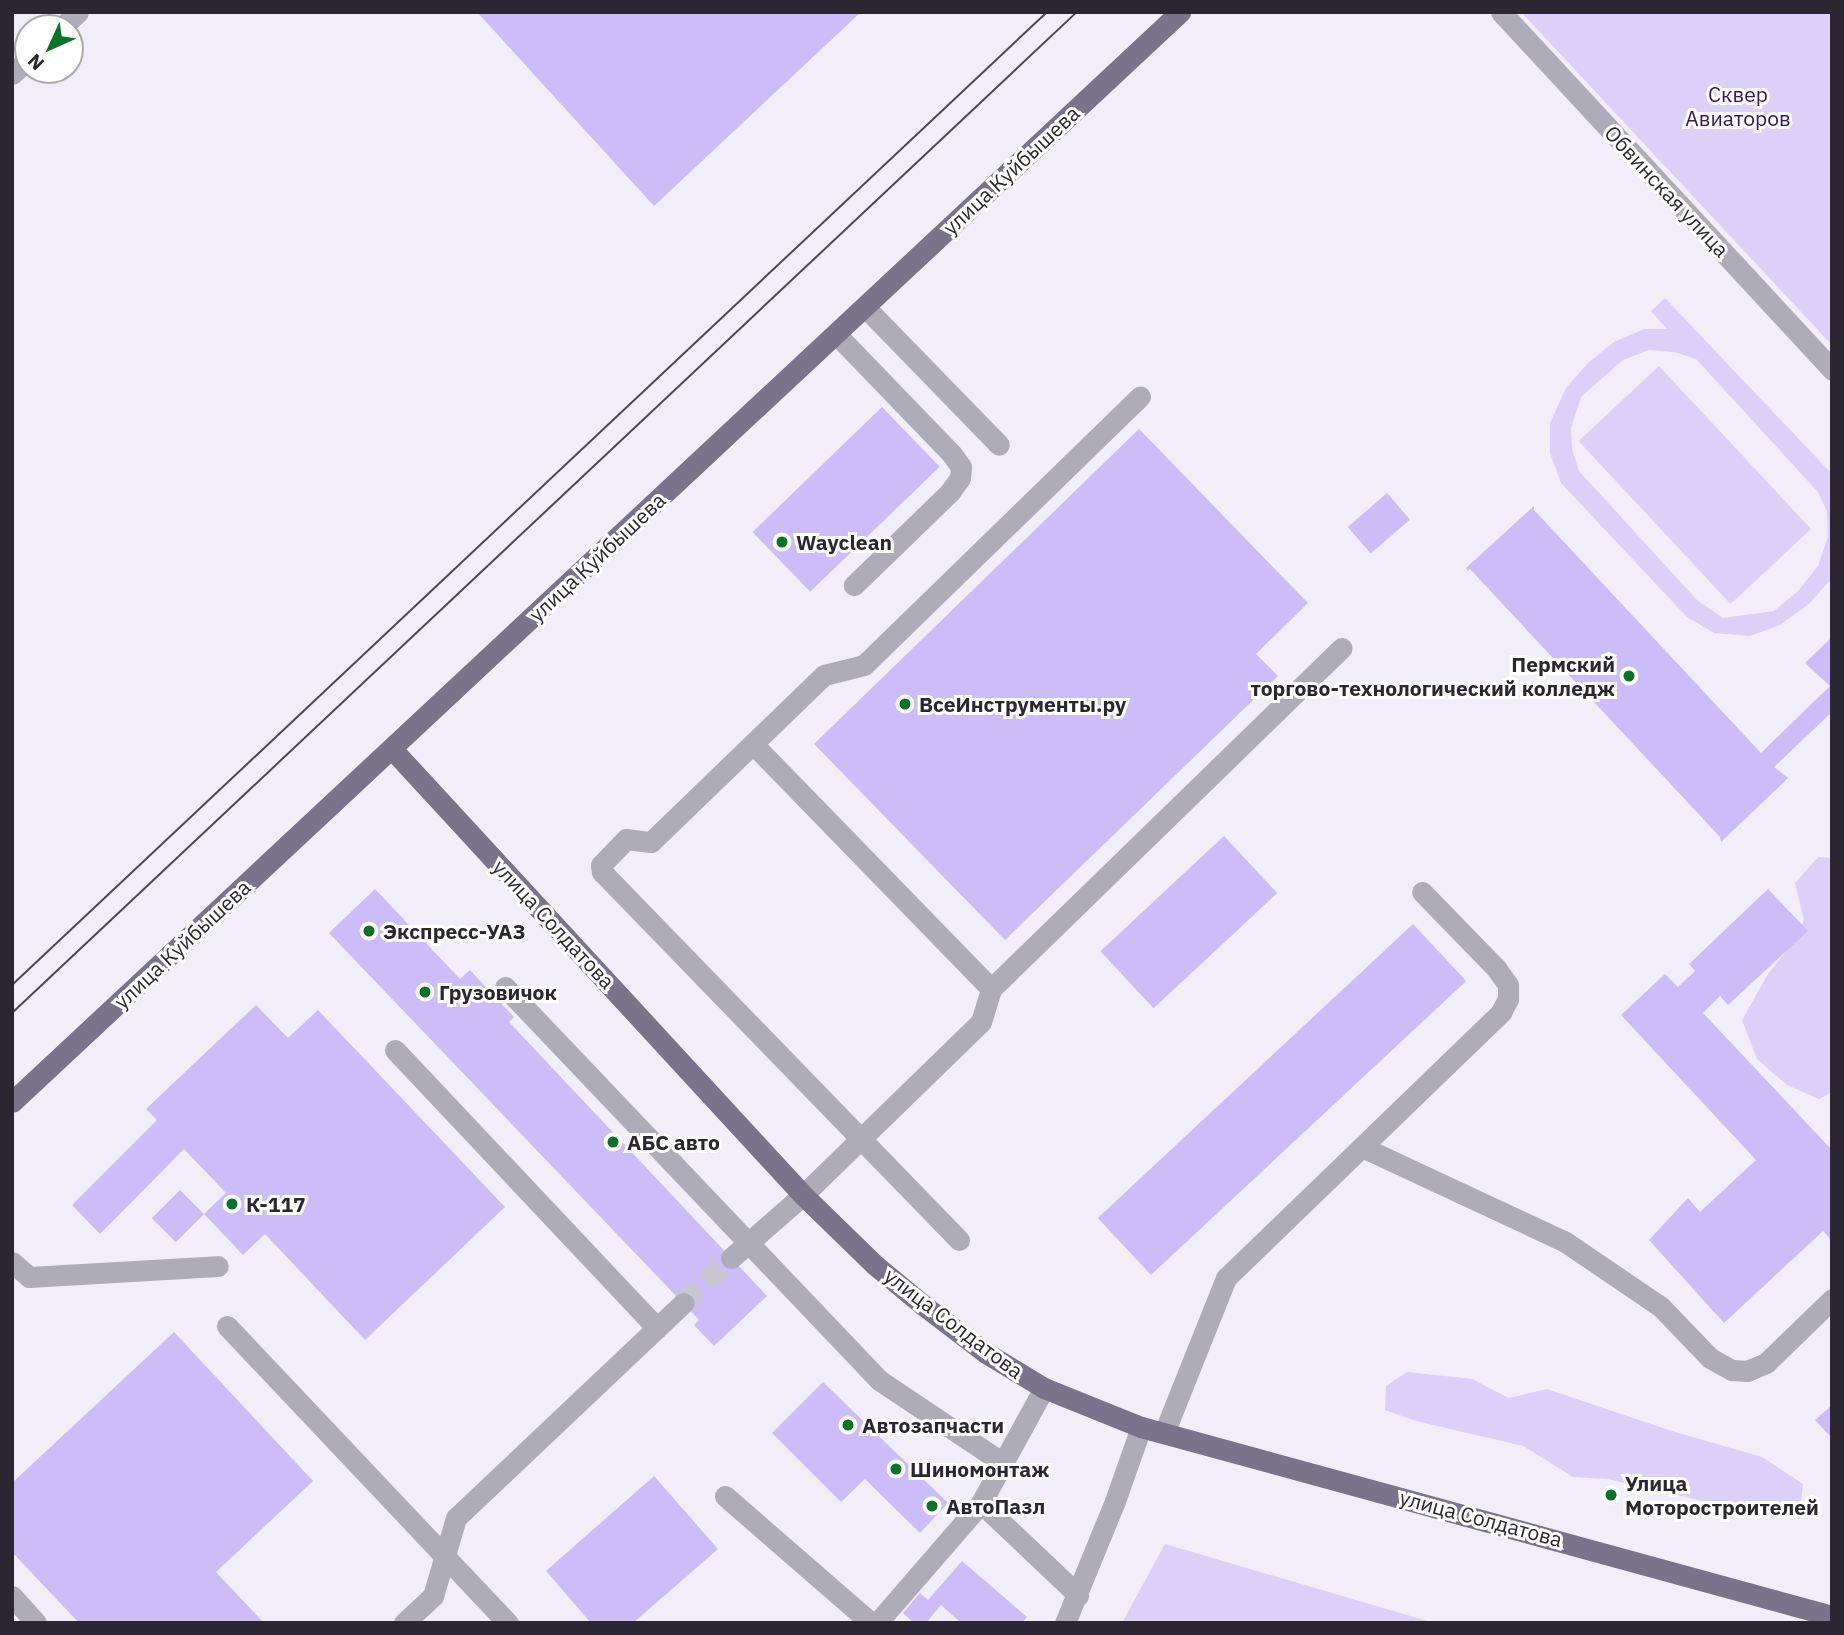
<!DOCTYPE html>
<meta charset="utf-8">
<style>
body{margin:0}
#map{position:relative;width:1844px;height:1635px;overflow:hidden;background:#f1eefa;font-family:"IBM Plex Sans",sans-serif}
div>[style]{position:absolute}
.green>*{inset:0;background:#dad0f8;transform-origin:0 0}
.building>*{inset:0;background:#ccbcf8;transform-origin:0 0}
.minor-tunnel>*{height:21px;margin-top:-10.5px;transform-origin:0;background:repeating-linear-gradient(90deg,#c9c6d2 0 21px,transparent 0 31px)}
.minor>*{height:21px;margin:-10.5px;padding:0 10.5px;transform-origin:10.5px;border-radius:10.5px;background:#afacb9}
.major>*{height:21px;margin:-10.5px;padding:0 10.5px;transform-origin:10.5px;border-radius:10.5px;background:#79738b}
.tram>*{height:2px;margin:-1px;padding:0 1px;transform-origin:1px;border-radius:1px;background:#4b4854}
.dots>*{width:19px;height:19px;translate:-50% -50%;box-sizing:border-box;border:4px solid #fff;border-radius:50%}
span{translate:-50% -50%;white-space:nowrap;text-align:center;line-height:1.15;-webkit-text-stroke:6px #fff;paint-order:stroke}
.park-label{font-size:21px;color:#371368}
.street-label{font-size:21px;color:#2a2733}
.poi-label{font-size:21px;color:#2a2733;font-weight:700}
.left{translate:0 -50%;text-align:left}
.right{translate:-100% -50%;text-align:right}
.frame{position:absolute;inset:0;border:14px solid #2a2733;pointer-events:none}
.north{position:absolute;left:14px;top:14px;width:70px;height:70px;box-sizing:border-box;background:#fff;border:2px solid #aaa9ad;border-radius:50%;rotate:225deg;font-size:19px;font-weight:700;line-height:28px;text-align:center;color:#2a2733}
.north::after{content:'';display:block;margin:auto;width:24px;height:32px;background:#087426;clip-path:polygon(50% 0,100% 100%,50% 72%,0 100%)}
</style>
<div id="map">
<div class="green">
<div style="clip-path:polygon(1521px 12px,1832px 12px,1832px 345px)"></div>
<div style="clip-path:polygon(evenodd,1665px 298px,1832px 474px,1832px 578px,1809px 604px,1780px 625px,1750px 636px,1714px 633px,1687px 617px,1561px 483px,1550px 453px,1550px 423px,1566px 388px,1589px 362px,1614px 342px,1644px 329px,1667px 329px,1651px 311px,1665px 298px,1649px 350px,1674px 352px,1696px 359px,1818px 492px,1827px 512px,1828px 537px,1818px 566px,1798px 591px,1774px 611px,1723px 618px,1697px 600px,1579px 471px,1572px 449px,1571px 428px,1581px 397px,1623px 360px,1649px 350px)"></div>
<div style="left:1659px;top:366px;width:223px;height:110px;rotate:47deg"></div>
<div style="clip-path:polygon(1818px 857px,1832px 858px,1832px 1092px,1819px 1099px,1787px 1085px,1757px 1059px,1742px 1020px,1768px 974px,1793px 943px,1804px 920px,1795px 883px)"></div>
<div style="clip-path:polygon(1407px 1372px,1472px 1379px,1509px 1398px,1547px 1389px,1675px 1432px,1762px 1457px,1803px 1484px,1800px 1511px,1769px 1510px,1703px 1501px,1607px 1479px,1573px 1477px,1523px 1446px,1416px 1421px,1385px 1410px,1386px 1386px)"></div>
<div style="clip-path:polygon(1165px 1544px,1434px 1623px,1122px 1623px)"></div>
</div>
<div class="building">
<div style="clip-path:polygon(477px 12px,861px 12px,654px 206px)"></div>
<div style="left:882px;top:407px;width:83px;height:180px;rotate:46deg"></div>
<div style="clip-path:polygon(1139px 429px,1308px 603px,1256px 654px,1278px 676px,1005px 940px,814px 744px)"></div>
<div style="left:1387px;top:493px;width:35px;height:52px;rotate:49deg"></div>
<div style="clip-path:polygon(1534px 506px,1534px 510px,1761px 753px,1830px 686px,1805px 663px,1832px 637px,1832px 712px,1774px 767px,1788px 778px,1721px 842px,1720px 837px,1470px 569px,1468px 571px,1466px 568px)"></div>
<div style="left:1224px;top:836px;width:78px;height:169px;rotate:47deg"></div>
<div style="clip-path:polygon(375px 889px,460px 979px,470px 970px,514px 1017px,509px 1022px,767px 1296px,714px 1346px,694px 1325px,699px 1320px,329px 933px)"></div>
<div style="clip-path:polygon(1768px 889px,1808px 931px,1728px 1005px,1720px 996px,1703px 1013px,1832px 1150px,1832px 1241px,1823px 1231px,1724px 1323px,1649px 1240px,1688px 1198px,1700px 1212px,1756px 1160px,1621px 1015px,1665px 974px,1678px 987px,1695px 971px,1689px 964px)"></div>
<div style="left:1413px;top:924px;width:78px;height:431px;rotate:47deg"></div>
<div style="clip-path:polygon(256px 1005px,288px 1038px,318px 1010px,505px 1207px,365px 1340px,265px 1234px,243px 1255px,204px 1214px,226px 1193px,184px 1149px,100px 1234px,72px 1205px,157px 1120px,146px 1109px)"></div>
<div style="left:180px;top:1190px;width:34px;height:40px;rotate:45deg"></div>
<div style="clip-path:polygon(174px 1332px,313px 1481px,216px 1572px,264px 1623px,79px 1623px,12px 1552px,12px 1483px)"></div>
<div style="clip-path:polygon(823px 1382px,948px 1503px,920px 1533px,865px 1479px,841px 1502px,772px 1433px)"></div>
<div style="clip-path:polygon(1832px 1405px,1832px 1438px,1815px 1420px)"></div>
<div style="clip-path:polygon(654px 1476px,718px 1549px,633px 1623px,591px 1623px,546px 1571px)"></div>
<div style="clip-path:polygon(962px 1561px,1027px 1617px,1022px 1623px,961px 1623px,941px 1605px,926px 1623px,914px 1623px,903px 1613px,920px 1593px,928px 1600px)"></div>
</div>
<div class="minor-tunnel">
<div style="left:683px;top:1303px;width:66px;rotate:-43.2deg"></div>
</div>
<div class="minor">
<div style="left:1501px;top:12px;width:488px;rotate:47.2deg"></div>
<div style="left:61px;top:28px;width:23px;rotate:-43deg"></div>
<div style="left:12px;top:74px;width:22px;rotate:-43deg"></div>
<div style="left:865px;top:307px;width:192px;rotate:45.8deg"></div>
<div style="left:836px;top:334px;width:165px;rotate:46deg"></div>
<div style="left:951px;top:453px;width:17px;rotate:54deg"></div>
<div style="left:961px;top:467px;width:11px;rotate:95deg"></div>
<div style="left:960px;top:478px;width:17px;rotate:126deg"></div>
<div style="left:950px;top:492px;width:134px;rotate:135.9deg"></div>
<div style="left:753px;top:744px;width:342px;rotate:45.8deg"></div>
<div style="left:505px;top:987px;width:543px;rotate:46.42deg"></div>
<div style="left:879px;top:1380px;width:149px;rotate:33.8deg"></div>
<div style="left:395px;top:1050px;width:382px;rotate:46.7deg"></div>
<div style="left:1362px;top:1147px;width:223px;rotate:25deg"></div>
<div style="left:1564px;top:1241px;width:117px;rotate:34.2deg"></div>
<div style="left:1661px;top:1307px;width:71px;rotate:46.1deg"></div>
<div style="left:1710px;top:1358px;width:25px;rotate:29deg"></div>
<div style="left:1732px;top:1370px;width:15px;rotate:4deg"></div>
<div style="left:1747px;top:1371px;width:21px;rotate:-23deg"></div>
<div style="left:1766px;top:1363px;width:92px;rotate:-44.1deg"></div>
<div style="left:959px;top:1240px;width:513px;rotate:-134.13deg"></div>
<div style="left:602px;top:872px;width:7px;rotate:-98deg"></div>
<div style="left:601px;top:865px;width:36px;rotate:-46deg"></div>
<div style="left:626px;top:839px;width:25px;rotate:7deg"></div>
<div style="left:651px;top:842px;width:240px;rotate:-44deg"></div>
<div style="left:824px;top:675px;width:41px;rotate:-14deg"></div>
<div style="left:864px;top:665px;width:385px;rotate:-44.2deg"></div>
<div style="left:731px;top:1258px;width:96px;rotate:-41.2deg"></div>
<div style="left:803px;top:1195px;width:248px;rotate:-44.2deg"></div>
<div style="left:981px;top:1022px;width:34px;rotate:-73deg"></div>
<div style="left:991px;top:989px;width:489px;rotate:-44.2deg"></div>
<div style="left:12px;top:1262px;width:23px;rotate:41deg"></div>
<div style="left:29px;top:1277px;width:189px;rotate:-3.3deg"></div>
<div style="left:227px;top:1326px;width:409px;rotate:46.6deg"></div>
<div style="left:1044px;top:1388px;width:131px;rotate:118.7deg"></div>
<div style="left:981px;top:1503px;width:134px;rotate:43.5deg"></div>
<div style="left:1164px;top:1433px;width:167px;rotate:-68.2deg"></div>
<div style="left:1226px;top:1278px;width:383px;rotate:-44deg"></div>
<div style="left:1501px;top:1012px;width:15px;rotate:-62deg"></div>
<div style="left:1508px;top:999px;width:14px;rotate:-90deg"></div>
<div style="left:1508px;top:985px;width:21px;rotate:-125deg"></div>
<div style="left:1496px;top:968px;width:106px;rotate:-134.2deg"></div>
<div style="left:725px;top:1496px;width:194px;rotate:41deg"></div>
<div style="left:12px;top:1596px;width:36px;rotate:48deg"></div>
<div style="left:404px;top:1623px;width:40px;rotate:-43deg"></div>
<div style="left:433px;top:1596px;width:81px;rotate:-73.6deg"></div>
<div style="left:456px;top:1518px;width:313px;rotate:-43.4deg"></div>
<div style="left:877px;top:1623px;width:159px;rotate:-49.1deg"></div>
<div style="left:1065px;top:1623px;width:132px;rotate:-67.7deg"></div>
<div style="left:1115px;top:1501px;width:78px;rotate:-70.6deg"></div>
</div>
<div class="major">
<div style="left:392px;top:749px;width:606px;rotate:47.34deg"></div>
<div style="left:803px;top:1195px;width:100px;rotate:44.2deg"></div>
<div style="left:875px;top:1265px;width:62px;rotate:39.8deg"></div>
<div style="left:923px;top:1305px;width:79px;rotate:37.3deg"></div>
<div style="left:986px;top:1353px;width:68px;rotate:31.1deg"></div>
<div style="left:1044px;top:1388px;width:105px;rotate:21.9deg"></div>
<div style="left:1141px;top:1427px;width:716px;rotate:15.3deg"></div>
<div style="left:12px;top:1102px;width:1598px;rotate:-43.02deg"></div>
</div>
<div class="tram">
<div style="left:12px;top:985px;width:1421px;rotate:-43.23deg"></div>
<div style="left:12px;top:1013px;width:1462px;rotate:-43.23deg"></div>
</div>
<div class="dots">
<div style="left:782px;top:542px;background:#087426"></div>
<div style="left:1629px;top:676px;background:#087426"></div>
<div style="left:905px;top:704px;background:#087426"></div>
<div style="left:369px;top:931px;background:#087426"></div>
<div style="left:425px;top:992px;background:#087426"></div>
<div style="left:613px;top:1142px;background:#087426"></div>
<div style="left:232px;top:1204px;background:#087426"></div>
<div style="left:848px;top:1425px;background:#087426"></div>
<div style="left:896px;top:1469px;background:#087426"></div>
<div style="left:1611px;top:1495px;background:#087426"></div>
<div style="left:932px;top:1506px;background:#087426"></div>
</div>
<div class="park-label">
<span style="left:1738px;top:106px">Сквер<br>Авиаторов</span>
</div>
<div class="street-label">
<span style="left:1011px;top:170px;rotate:-43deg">улица Куйбышева</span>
<span style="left:1667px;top:191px;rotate:47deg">Обвинская улица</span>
<span style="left:597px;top:557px;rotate:-43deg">улица Куйбышева</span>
<span style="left:554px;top:924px;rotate:47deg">улица Солдатова</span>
<span style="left:182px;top:944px;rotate:-43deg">улица Куйбышева</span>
<span style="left:954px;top:1323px;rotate:37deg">улица Солдатова</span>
<span style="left:1481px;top:1518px;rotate:15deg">улица Солдатова</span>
</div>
<div class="poi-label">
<span class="left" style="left:796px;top:542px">Wayclean</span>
<span class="right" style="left:1615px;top:676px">Пермский<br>торгово-технологический колледж</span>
<span class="left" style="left:919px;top:704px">ВсеИнструменты.ру</span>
<span class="left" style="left:383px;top:931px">Экспресс-УАЗ</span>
<span class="left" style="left:439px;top:992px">Грузовичок</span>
<span class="left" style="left:627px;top:1142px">АБС авто</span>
<span class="left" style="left:246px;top:1204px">К-117</span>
<span class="left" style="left:862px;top:1425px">Автозапчасти</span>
<span class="left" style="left:910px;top:1469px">Шиномонтаж</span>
<span class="left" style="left:1625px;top:1495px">Улица<br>Моторостроителей</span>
<span class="left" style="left:946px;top:1506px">АвтоПазл</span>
</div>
<div class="frame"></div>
<div class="north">N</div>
</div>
